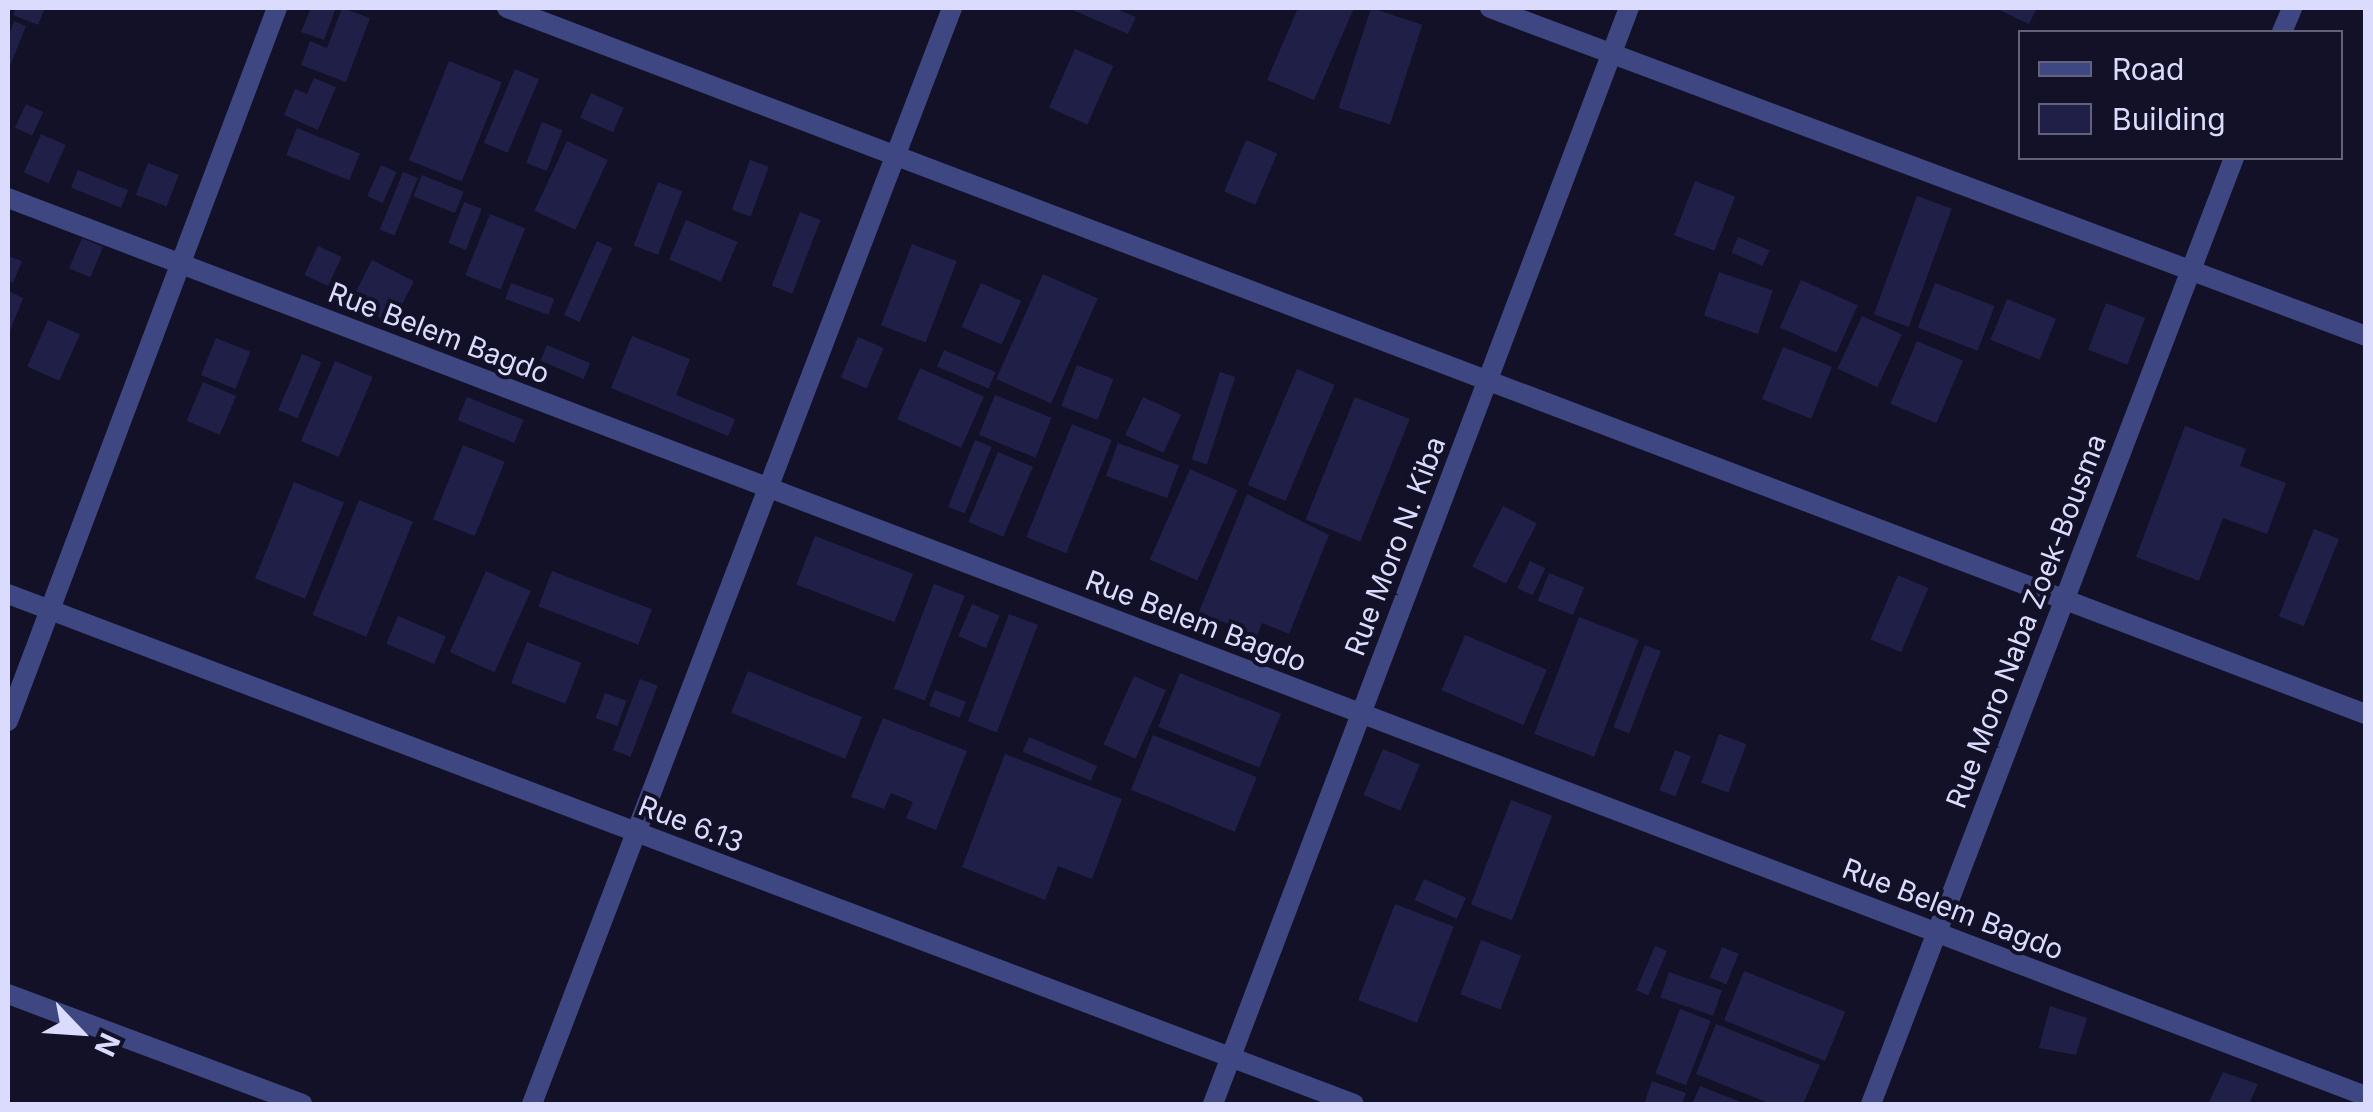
<!DOCTYPE html>
<style>
body{margin:0}
#map{position:relative;width:2373px;height:1112px;overflow:hidden;background:#121127;font-family:Inter,sans-serif}
div>[style]{position:absolute}
.building>*{inset:0;background:#201f47;transform-origin:0 0}
.street>*{height:20px;margin:-10px;padding:0 10px;transform-origin:10px;border-radius:10px;background:#3f4783}
span{translate:-50% -50%;white-space:nowrap;text-align:center;line-height:1.15;-webkit-text-stroke:8px #121127;paint-order:stroke}
.street-label{font-size:28px;color:#dadbfd}
.frame{position:absolute;inset:0;border:10px solid #dadbfd;pointer-events:none}
.legend{position:absolute;left:2018px;top:30px;width:325px;height:130px;box-sizing:border-box;background:#121127;border:2px solid #62627d;margin:0;padding:12px 18px;list-style:none;font-size:30px;color:#dadbfd}
.legend li{display:flex;align-items:center;gap:20px;height:50px}
.legend b{width:50px;border:2px solid #62627d}
.north{position:absolute;left:30px;top:982px;width:100px;height:100px;-webkit-text-stroke:8px #121127;paint-order:stroke;rotate:115deg;font-size:28px;font-weight:700;line-height:40px;text-align:center;color:#dadbfd}
.north::after{content:'';display:block;margin:auto;width:35px;height:45px;background:#dadbfd;clip-path:polygon(50% 0,100% 100%,50% 72%,0 100%)}
</style>
<div id="map">
<div class="building">
<div style="clip-path:polygon(16px 8px,45px 8px,38px 25px,13px 15px)"></div>
<div style="clip-path:polygon(311px 8px,336px 8px,324px 40px,301px 32px)"></div>
<div style="clip-path:polygon(342px 8px,370px 18px,346px 82px,301px 65px,310px 41px,327px 48px)"></div>
<div style="clip-path:polygon(1068px 8px,1114px 8px,1136px 17px,1128px 34px)"></div>
<div style="clip-path:polygon(1298px 8px,1354px 8px,1314px 100px,1267px 80px)"></div>
<div style="left:1371px;top:8px;width:54px;height:105px;rotate:18deg"></div>
<div style="clip-path:polygon(1995px 8px,2037px 8px,2029px 24px)"></div>
<div style="clip-path:polygon(14px 21px,26px 26px,8px 71px,8px 38px)"></div>
<div style="left:1075px;top:49px;width:42px;height:64px;rotate:24deg"></div>
<div style="left:449px;top:61px;width:57px;height:107px;rotate:22deg"></div>
<div style="left:515px;top:69px;width:26px;height:80px;rotate:23deg"></div>
<div style="clip-path:polygon(314px 78px,336px 87px,318px 130px,284px 115px,295px 89px,307px 94px)"></div>
<div style="left:591px;top:93px;width:36px;height:27px;rotate:24deg"></div>
<div style="left:26px;top:104px;width:19px;height:26px;rotate:25deg"></div>
<div style="left:542px;top:122px;width:22px;height:44px;rotate:21deg"></div>
<div style="left:297px;top:128px;width:68px;height:29px;rotate:22deg"></div>
<div style="left:41px;top:134px;width:27px;height:42px;rotate:24deg"></div>
<div style="left:1246px;top:140px;width:34px;height:56px;rotate:23deg"></div>
<div style="left:567px;top:141px;width:45px;height:77px;rotate:25deg"></div>
<div style="left:750px;top:160px;width:20px;height:53px;rotate:20deg"></div>
<div style="left:148px;top:163px;width:33px;height:34px;rotate:21deg"></div>
<div style="left:381px;top:165px;width:17px;height:34px;rotate:24deg"></div>
<div style="left:78px;top:170px;width:54px;height:19px;rotate:22deg"></div>
<div style="left:403px;top:172px;width:16px;height:62px;rotate:22deg"></div>
<div style="left:422px;top:175px;width:45px;height:23px;rotate:22deg"></div>
<div style="left:1695px;top:181px;width:43px;height:58px;rotate:21deg"></div>
<div style="left:658px;top:182px;width:26px;height:68px;rotate:21deg"></div>
<div style="left:1917px;top:196px;width:37px;height:126px;rotate:20deg"></div>
<div style="left:464px;top:202px;width:19px;height:44px;rotate:21deg"></div>
<div style="left:800px;top:212px;width:22px;height:79px;rotate:21deg"></div>
<div style="left:490px;top:214px;width:38px;height:66px;rotate:22deg"></div>
<div style="left:686px;top:220px;width:56px;height:43px;rotate:23deg"></div>
<div style="left:1738px;top:237px;width:34px;height:17px;rotate:23deg"></div>
<div style="left:82px;top:238px;width:23px;height:33px;rotate:23deg"></div>
<div style="left:597px;top:241px;width:17px;height:81px;rotate:24deg"></div>
<div style="left:912px;top:244px;width:48px;height:87px;rotate:21deg"></div>
<div style="left:318px;top:246px;width:26px;height:32px;rotate:25deg"></div>
<div style="clip-path:polygon(8px 256px,22px 261px,13px 283px,8px 281px)"></div>
<div style="left:372px;top:260px;width:47px;height:48px;rotate:27deg"></div>
<div style="left:1719px;top:272px;width:57px;height:46px;rotate:19deg"></div>
<div style="left:1043px;top:274px;width:60px;height:115px;rotate:24deg"></div>
<div style="left:1801px;top:280px;width:62px;height:52px;rotate:24deg"></div>
<div style="left:511px;top:283px;width:46px;height:17px;rotate:20deg"></div>
<div style="left:981px;top:283px;width:44px;height:48px;rotate:24deg"></div>
<div style="left:1935px;top:283px;width:64px;height:48px;rotate:21deg"></div>
<div style="clip-path:polygon(8px 291px,23px 298px,8px 336px)"></div>
<div style="left:2007px;top:299px;width:53px;height:44px;rotate:22deg"></div>
<div style="left:2106px;top:303px;width:42px;height:50px;rotate:21deg"></div>
<div style="left:1862px;top:316px;width:44px;height:58px;rotate:25deg"></div>
<div style="left:48px;top:320px;width:35px;height:51px;rotate:24deg"></div>
<div style="clip-path:polygon(632px 336px,690px 359px,676px 395px,735px 419px,728px 436px,611px 388px)"></div>
<div style="left:858px;top:337px;width:28px;height:44px;rotate:23deg"></div>
<div style="left:216px;top:338px;width:37px;height:40px;rotate:22deg"></div>
<div style="left:1917px;top:341px;width:50px;height:68px;rotate:23deg"></div>
<div style="left:547px;top:345px;width:47px;height:17px;rotate:23deg"></div>
<div style="left:1783px;top:347px;width:53px;height:56px;rotate:22deg"></div>
<div style="left:944px;top:350px;width:56px;height:18px;rotate:23deg"></div>
<div style="left:302px;top:354px;width:21px;height:61px;rotate:23deg"></div>
<div style="left:335px;top:361px;width:41px;height:87px;rotate:23deg"></div>
<div style="left:1077px;top:365px;width:39px;height:44px;rotate:21deg"></div>
<div style="left:920px;top:368px;width:70px;height:56px;rotate:24deg"></div>
<div style="left:1297px;top:369px;width:41px;height:126px;rotate:23deg"></div>
<div style="left:1220px;top:372px;width:16px;height:92px;rotate:18deg"></div>
<div style="left:203px;top:382px;width:36px;height:42px;rotate:23deg"></div>
<div style="left:995px;top:395px;width:61px;height:43px;rotate:22deg"></div>
<div style="left:467px;top:397px;width:61px;height:25px;rotate:22deg"></div>
<div style="left:1143px;top:397px;width:42px;height:42px;rotate:25deg"></div>
<div style="left:1355px;top:397px;width:59px;height:132px;rotate:22deg"></div>
<div style="left:1072px;top:424px;width:43px;height:122px;rotate:22deg"></div>
<div style="clip-path:polygon(2185px 426px,2246px 449px,2240px 466px,2286px 483px,2267px 534px,2223px 518px,2199px 581px,2136px 557px)"></div>
<div style="left:975px;top:440px;width:18px;height:72px;rotate:22deg"></div>
<div style="left:1118px;top:443px;width:65px;height:35px;rotate:20deg"></div>
<div style="left:463px;top:445px;width:45px;height:80px;rotate:22deg"></div>
<div style="left:998px;top:452px;width:38px;height:76px;rotate:23deg"></div>
<div style="left:1190px;top:469px;width:52px;height:99px;rotate:24deg"></div>
<div style="left:294px;top:482px;width:54px;height:104px;rotate:22deg"></div>
<div style="clip-path:polygon(1247px 494px,1329px 535px,1289px 634px,1262px 623px,1257px 636px,1199px 612px)"></div>
<div style="left:359px;top:500px;width:58px;height:124px;rotate:22deg"></div>
<div style="left:1503px;top:506px;width:38px;height:68px;rotate:27deg"></div>
<div style="left:2314px;top:529px;width:27px;height:94px;rotate:22deg"></div>
<div style="left:815px;top:536px;width:105px;height:52px;rotate:21deg"></div>
<div style="left:1530px;top:561px;width:17px;height:30px;rotate:25deg"></div>
<div style="left:486px;top:571px;width:49px;height:89px;rotate:24deg"></div>
<div style="left:552px;top:571px;width:107px;height:38px;rotate:21deg"></div>
<div style="left:1549px;top:573px;width:38px;height:30px;rotate:22deg"></div>
<div style="left:1898px;top:575px;width:33px;height:70px;rotate:23deg"></div>
<div style="left:934px;top:584px;width:33px;height:112px;rotate:21deg"></div>
<div style="left:972px;top:604px;width:30px;height:35px;rotate:23deg"></div>
<div style="left:1009px;top:614px;width:31px;height:115px;rotate:21deg"></div>
<div style="left:398px;top:616px;width:52px;height:30px;rotate:23deg"></div>
<div style="left:1579px;top:617px;width:64px;height:125px;rotate:21deg"></div>
<div style="left:1465px;top:635px;width:89px;height:60px;rotate:23deg"></div>
<div style="left:527px;top:642px;width:58px;height:44px;rotate:21deg"></div>
<div style="left:1645px;top:645px;width:17px;height:88px;rotate:21deg"></div>
<div style="left:748px;top:671px;width:123px;height:45px;rotate:22deg"></div>
<div style="left:1180px;top:673px;width:109px;height:58px;rotate:22deg"></div>
<div style="left:1134px;top:676px;width:35px;height:75px;rotate:24deg"></div>
<div style="left:640px;top:679px;width:19px;height:76px;rotate:21deg"></div>
<div style="left:935px;top:690px;width:33px;height:17px;rotate:21deg"></div>
<div style="left:605px;top:693px;width:23px;height:27px;rotate:20deg"></div>
<div style="clip-path:polygon(883px 718px,967px 751px,936px 830px,906px 818px,913px 802px,891px 793px,884px 809px,851px 797px)"></div>
<div style="left:1719px;top:734px;width:29px;height:52px;rotate:20deg"></div>
<div style="left:1153px;top:735px;width:112px;height:59px;rotate:22deg"></div>
<div style="left:1029px;top:737px;width:74px;height:16px;rotate:23deg"></div>
<div style="left:1383px;top:749px;width:40px;height:50px;rotate:23deg"></div>
<div style="left:1675px;top:750px;width:17px;height:43px;rotate:21deg"></div>
<div style="clip-path:polygon(1005px 754px,1122px 799px,1092px 879px,1058px 866px,1045px 900px,962px 867px)"></div>
<div style="left:1511px;top:800px;width:44px;height:112px;rotate:21deg"></div>
<div style="left:1424px;top:879px;width:46px;height:23px;rotate:24deg"></div>
<div style="left:1395px;top:904px;width:63px;height:103px;rotate:21deg"></div>
<div style="left:1481px;top:940px;width:43px;height:58px;rotate:21deg"></div>
<div style="left:1655px;top:946px;width:13px;height:48px;rotate:23deg"></div>
<div style="left:1722px;top:947px;width:18px;height:33px;rotate:22deg"></div>
<div style="left:1744px;top:971px;width:109px;height:53px;rotate:22deg"></div>
<div style="left:1669px;top:972px;width:56px;height:27px;rotate:19deg"></div>
<div style="clip-path:polygon(2050px 1006px,2087px 1018px,2076px 1055px,2039px 1048px)"></div>
<div style="left:1680px;top:1009px;width:33px;height:69px;rotate:21deg"></div>
<div style="clip-path:polygon(1716px 1024px,1820px 1065px,1803px 1104px,1771px 1104px,1696px 1074px)"></div>
<div style="clip-path:polygon(2223px 1072px,2258px 1084px,2249px 1104px,2208px 1104px)"></div>
<div style="clip-path:polygon(1652px 1081px,1686px 1093px,1682px 1104px,1644px 1104px)"></div>
<div style="clip-path:polygon(1700px 1086px,1746px 1104px,1692px 1104px)"></div>
</div>
<div class="street">
<div style="left:507px;top:8px;width:1989px;rotate:20.8deg"></div>
<div style="left:1490px;top:8px;width:935px;rotate:20.53deg"></div>
<div style="left:2282px;top:32px;width:26px;rotate:-67deg"></div>
<div style="left:8px;top:198px;width:2523px;rotate:20.85deg"></div>
<div style="left:8px;top:594px;width:1439px;rotate:20.75deg"></div>
<div style="left:8px;top:721px;width:762px;rotate:-69.33deg"></div>
<div style="left:8px;top:994px;width:314px;rotate:20.5deg"></div>
<div style="left:532px;top:1104px;width:1174px;rotate:-69.03deg"></div>
<div style="left:1213px;top:1104px;width:1172px;rotate:-69.22deg"></div>
<div style="left:1871px;top:1104px;width:1013px;rotate:-69.01deg"></div>
</div>
<div class="street-label">
<span style="left:439px;top:333px;rotate:21deg">Rue Belem Bagdo</span>
<span style="left:1395px;top:546px;rotate:-69deg">Rue Moro N. Kiba</span>
<span style="left:1196px;top:621px;rotate:21deg">Rue Belem Bagdo</span>
<span style="left:2026px;top:621px;rotate:-69deg">Rue Moro Naba Zoek-Bousma</span>
<span style="left:691px;top:824px;rotate:21deg">Rue 6.13</span>
<span style="left:1953px;top:909px;rotate:21deg">Rue Belem Bagdo</span>
</div>
<div class="frame"></div>
<ul class="legend">
<li><b style="height:12px;background:#3f4783"></b>Road</li>
<li><b style="height:28px;background:#201f47"></b>Building</li>
</ul>
<div class="north">N</div>
</div>
